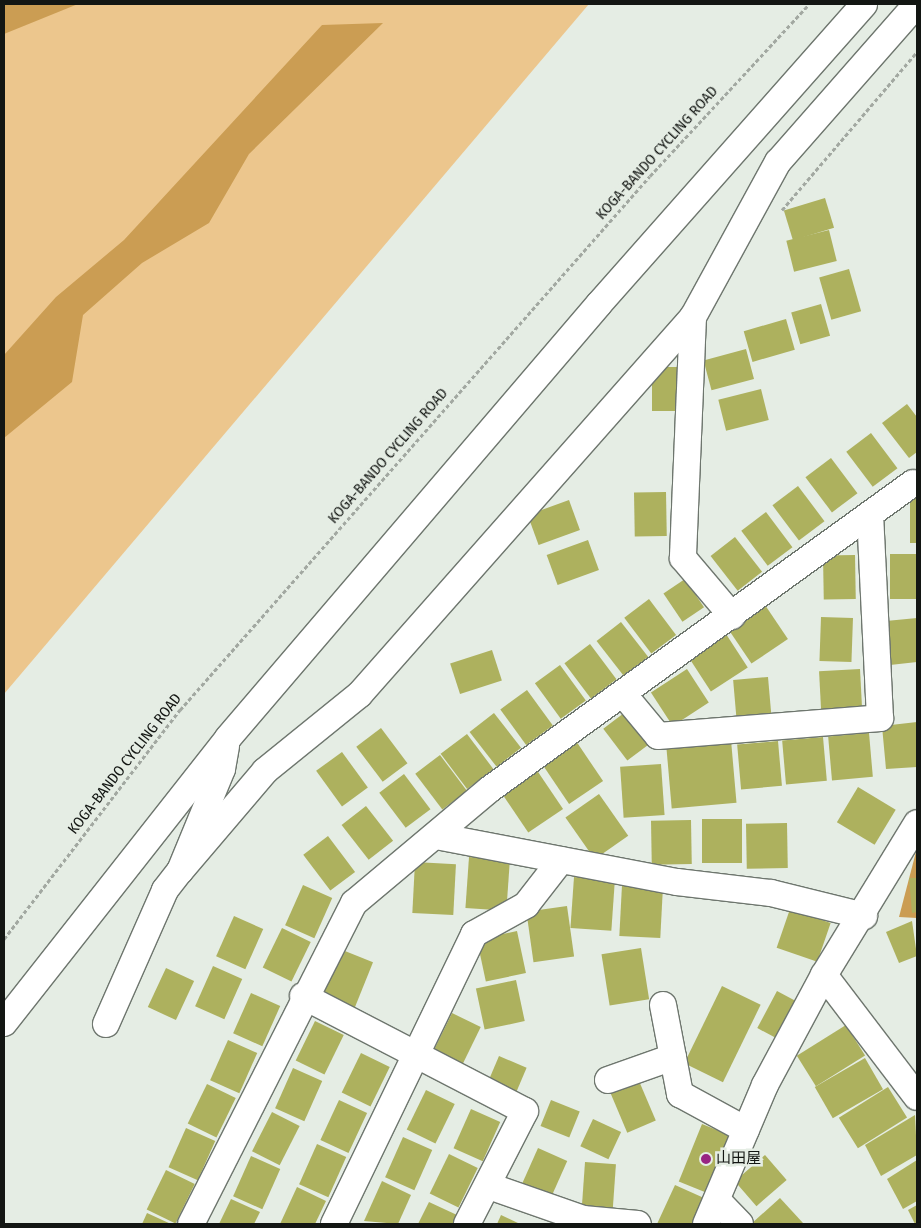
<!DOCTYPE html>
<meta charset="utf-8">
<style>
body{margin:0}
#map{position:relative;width:921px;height:1228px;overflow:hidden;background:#e5ede4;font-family:"Fira Sans Condensed","Noto Sans JP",sans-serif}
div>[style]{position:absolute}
.green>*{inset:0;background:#ecc68d}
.forest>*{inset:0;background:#cb9d53}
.building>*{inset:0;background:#adb15e;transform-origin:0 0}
.path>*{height:3px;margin-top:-1.5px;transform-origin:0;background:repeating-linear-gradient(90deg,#a2a8a1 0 4px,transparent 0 6.5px)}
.roads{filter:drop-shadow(1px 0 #6e766e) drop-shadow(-1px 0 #6e766e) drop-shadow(0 1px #6e766e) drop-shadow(0 -1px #6e766e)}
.minor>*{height:26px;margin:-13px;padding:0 13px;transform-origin:13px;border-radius:13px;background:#fff}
.dots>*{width:14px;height:14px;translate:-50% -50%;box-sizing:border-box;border:2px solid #e5ede4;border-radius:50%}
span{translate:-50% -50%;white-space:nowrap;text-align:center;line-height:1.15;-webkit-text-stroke:5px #e5ede4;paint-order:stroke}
.street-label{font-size:15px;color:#131613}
.poi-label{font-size:15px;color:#131613}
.left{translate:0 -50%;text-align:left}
.frame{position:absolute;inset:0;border:5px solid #131613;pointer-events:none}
</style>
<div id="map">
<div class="green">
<div style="clip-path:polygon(4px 4px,589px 4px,4px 694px)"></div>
</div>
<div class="forest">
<div style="clip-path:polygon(4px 4px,78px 4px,4px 34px)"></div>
<div style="clip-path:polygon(383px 23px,249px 154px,209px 223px,142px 263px,83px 315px,72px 382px,4px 438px,4px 355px,56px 297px,124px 240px,322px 25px)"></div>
<div style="clip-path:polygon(917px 848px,917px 918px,899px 917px)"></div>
</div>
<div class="building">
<div style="left:825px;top:198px;width:31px;height:43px;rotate:73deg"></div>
<div style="left:829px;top:230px;width:32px;height:44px;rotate:76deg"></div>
<div style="left:849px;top:269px;width:44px;height:31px;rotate:74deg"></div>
<div style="left:821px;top:304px;width:33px;height:31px;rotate:74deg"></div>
<div style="left:786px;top:319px;width:32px;height:44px;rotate:74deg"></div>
<div style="left:746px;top:349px;width:31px;height:44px;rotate:75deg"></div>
<div style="left:652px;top:367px;width:31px;height:44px"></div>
<div style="left:761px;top:389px;width:32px;height:44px;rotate:76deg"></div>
<div style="clip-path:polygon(907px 404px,917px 417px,917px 452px,909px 458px,882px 423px)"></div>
<div style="left:871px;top:433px;width:44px;height:31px;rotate:53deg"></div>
<div style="left:831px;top:458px;width:44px;height:32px;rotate:53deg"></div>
<div style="left:798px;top:486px;width:44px;height:32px;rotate:53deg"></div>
<div style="left:666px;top:492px;width:44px;height:32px;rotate:89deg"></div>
<div style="left:910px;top:499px;width:7px;height:44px"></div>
<div style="left:569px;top:500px;width:32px;height:44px;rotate:70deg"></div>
<div style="left:766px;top:512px;width:44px;height:31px;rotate:53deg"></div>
<div style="left:735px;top:537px;width:44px;height:31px;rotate:52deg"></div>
<div style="left:588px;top:540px;width:32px;height:44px;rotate:70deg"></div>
<div style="left:890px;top:554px;width:27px;height:45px"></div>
<div style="left:855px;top:555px;width:44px;height:32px;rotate:89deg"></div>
<div style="left:685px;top:579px;width:34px;height:26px;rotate:56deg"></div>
<div style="left:649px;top:599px;width:45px;height:31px;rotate:53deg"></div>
<div style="left:765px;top:605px;width:41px;height:44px;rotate:56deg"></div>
<div style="left:821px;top:617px;width:32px;height:44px;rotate:2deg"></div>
<div style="clip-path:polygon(917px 618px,917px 662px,890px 665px,886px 621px)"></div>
<div style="left:621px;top:622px;width:44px;height:31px;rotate:52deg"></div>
<div style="left:726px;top:634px;width:40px;height:44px;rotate:57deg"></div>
<div style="left:590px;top:644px;width:44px;height:32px;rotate:53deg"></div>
<div style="left:492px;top:650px;width:32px;height:44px;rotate:72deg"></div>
<div style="left:560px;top:665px;width:44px;height:31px;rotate:54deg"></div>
<div style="left:687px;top:669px;width:40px;height:43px;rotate:57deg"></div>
<div style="left:860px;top:669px;width:44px;height:41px;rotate:87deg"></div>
<div style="left:768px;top:677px;width:43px;height:35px;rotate:85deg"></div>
<div style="left:527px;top:690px;width:44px;height:33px;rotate:54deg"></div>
<div style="left:494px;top:713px;width:44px;height:31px;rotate:52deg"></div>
<div style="left:624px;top:713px;width:40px;height:26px;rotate:53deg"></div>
<div style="clip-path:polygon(917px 722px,917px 767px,886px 769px,882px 726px)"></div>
<div style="left:381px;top:728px;width:44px;height:31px;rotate:53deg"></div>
<div style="left:869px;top:733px;width:44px;height:41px;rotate:85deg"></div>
<div style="left:467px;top:734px;width:44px;height:33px;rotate:53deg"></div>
<div style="left:823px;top:737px;width:44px;height:41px;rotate:85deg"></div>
<div style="left:574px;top:738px;width:52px;height:41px;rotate:56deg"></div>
<div style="left:731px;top:740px;width:63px;height:65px;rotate:85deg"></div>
<div style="left:778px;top:741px;width:45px;height:41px;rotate:85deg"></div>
<div style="left:342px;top:752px;width:44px;height:32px;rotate:54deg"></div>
<div style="left:440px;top:755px;width:45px;height:31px;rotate:53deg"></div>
<div style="left:661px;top:764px;width:51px;height:41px;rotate:86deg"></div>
<div style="left:534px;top:766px;width:52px;height:42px;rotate:56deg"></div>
<div style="left:404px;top:774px;width:44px;height:31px;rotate:53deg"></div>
<div style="left:858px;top:787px;width:44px;height:41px;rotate:31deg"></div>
<div style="left:599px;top:794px;width:51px;height:41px;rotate:55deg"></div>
<div style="left:366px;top:806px;width:44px;height:31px;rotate:52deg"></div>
<div style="left:702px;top:819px;width:40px;height:44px"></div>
<div style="left:691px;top:820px;width:44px;height:40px;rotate:89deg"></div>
<div style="left:787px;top:823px;width:45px;height:41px;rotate:89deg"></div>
<div style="left:328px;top:836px;width:45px;height:31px;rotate:53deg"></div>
<div style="left:469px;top:857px;width:41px;height:51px;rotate:4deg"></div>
<div style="left:415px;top:862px;width:41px;height:51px;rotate:3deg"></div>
<div style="left:574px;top:877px;width:41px;height:51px;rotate:4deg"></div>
<div style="clip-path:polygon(909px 878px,917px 878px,917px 912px,912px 913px)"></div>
<div style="left:303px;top:885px;width:32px;height:44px;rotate:24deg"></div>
<div style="left:622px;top:885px;width:41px;height:51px;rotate:3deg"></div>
<div style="left:567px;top:906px;width:51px;height:41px;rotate:82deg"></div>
<div style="left:790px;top:909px;width:43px;height:41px;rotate:19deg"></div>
<div style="left:234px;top:916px;width:32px;height:44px;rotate:24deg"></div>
<div style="clip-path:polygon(912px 921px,917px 956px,899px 963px,886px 932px)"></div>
<div style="left:282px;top:928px;width:32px;height:44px;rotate:26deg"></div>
<div style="left:517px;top:931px;width:43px;height:41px;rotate:78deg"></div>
<div style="left:335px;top:947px;width:41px;height:51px;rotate:22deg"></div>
<div style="left:641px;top:948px;width:52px;height:40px;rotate:81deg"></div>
<div style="left:213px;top:966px;width:32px;height:44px;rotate:24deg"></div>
<div style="left:166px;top:968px;width:31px;height:43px;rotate:25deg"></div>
<div style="left:516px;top:980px;width:42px;height:41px;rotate:78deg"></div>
<div style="left:722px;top:986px;width:43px;height:86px;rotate:26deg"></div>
<div style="left:777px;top:991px;width:26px;height:42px;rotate:28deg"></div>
<div style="left:251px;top:993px;width:32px;height:44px;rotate:24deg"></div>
<div style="left:452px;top:1013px;width:32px;height:44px;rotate:26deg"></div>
<div style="left:315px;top:1021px;width:32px;height:44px;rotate:26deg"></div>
<div style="left:846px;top:1025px;width:36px;height:58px;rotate:58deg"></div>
<div style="left:228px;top:1040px;width:32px;height:44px;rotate:24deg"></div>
<div style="left:361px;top:1053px;width:32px;height:44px;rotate:26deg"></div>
<div style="left:499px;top:1056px;width:30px;height:29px;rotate:23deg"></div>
<div style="left:865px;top:1058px;width:36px;height:58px;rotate:60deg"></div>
<div style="left:293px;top:1068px;width:32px;height:44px;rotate:24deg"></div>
<div style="left:639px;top:1081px;width:43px;height:31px;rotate:67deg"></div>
<div style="left:207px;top:1084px;width:32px;height:44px;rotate:26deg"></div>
<div style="left:888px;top:1087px;width:36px;height:58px;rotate:58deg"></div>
<div style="left:426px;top:1090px;width:32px;height:44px;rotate:26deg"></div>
<div style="left:339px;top:1100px;width:31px;height:44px;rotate:25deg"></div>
<div style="left:551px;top:1100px;width:31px;height:28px;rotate:22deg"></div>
<div style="left:471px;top:1109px;width:32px;height:43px;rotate:24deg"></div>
<div style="left:272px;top:1112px;width:31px;height:44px;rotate:27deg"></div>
<div style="clip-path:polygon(915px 1115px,917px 1155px,881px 1176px,865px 1145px)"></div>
<div style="left:593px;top:1119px;width:31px;height:30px;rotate:25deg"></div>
<div style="left:702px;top:1124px;width:32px;height:62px;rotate:22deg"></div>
<div style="left:186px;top:1128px;width:32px;height:43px;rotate:24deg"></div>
<div style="left:403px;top:1137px;width:32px;height:44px;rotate:24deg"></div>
<div style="left:317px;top:1144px;width:32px;height:44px;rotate:24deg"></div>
<div style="left:538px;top:1148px;width:32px;height:44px;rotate:24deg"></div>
<div style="left:449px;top:1154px;width:32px;height:44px;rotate:26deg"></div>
<div style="left:765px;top:1155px;width:33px;height:40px;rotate:49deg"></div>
<div style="left:251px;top:1156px;width:32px;height:44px;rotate:24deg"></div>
<div style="clip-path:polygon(917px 1160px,917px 1201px,903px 1209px,887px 1179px)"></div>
<div style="left:585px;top:1162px;width:31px;height:44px;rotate:4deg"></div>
<div style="left:166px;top:1170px;width:32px;height:44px;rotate:26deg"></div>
<div style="clip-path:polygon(382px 1181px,411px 1195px,398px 1224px,364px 1221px)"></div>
<div style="clip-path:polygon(675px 1185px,704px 1198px,692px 1224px,657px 1224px)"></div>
<div style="clip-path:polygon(297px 1187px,326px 1201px,315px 1224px,280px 1224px)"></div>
<div style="clip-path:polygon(780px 1198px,803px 1223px,751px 1224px)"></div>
<div style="clip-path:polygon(231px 1199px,260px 1212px,254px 1224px,219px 1224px)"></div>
<div style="clip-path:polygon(429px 1202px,457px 1215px,453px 1224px,418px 1224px)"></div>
<div style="clip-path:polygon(917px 1205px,917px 1224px,915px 1224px,908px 1210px)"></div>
<div style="clip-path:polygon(147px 1213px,171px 1224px,142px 1224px)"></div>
<div style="clip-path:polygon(501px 1215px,520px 1224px,497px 1224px)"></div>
</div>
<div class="path">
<div style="left:782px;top:210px;width:208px;rotate:-49.5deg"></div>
<div style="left:4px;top:939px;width:289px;rotate:-52.5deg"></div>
<div style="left:180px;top:710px;width:711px;rotate:-48.65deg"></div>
<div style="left:650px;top:176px;width:234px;rotate:-47.2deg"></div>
</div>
<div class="roads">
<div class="minor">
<div style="left:693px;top:317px;width:241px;rotate:92.4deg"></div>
<div style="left:683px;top:558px;width:76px;rotate:49.8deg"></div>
<div style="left:624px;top:695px;width:53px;rotate:50.3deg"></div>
<div style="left:658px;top:736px;width:223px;rotate:-4.6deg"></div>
<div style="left:880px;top:718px;width:201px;rotate:-92.8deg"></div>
<div style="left:436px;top:836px;width:245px;rotate:10.8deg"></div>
<div style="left:677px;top:882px;width:95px;rotate:6.7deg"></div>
<div style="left:771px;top:893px;width:96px;rotate:13.9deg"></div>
<div style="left:180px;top:871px;width:131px;rotate:-49.6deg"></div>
<div style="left:265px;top:771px;width:121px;rotate:-39deg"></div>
<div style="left:359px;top:695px;width:504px;rotate:-48.54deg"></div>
<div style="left:693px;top:317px;width:177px;rotate:-61.3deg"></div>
<div style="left:778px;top:162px;width:210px;rotate:-48.7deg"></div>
<div style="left:824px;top:975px;width:153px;rotate:52.7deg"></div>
<div style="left:303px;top:996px;width:250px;rotate:27.4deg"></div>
<div style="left:525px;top:1111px;width:127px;rotate:117.2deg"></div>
<div style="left:663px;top:1005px;width:91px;rotate:79.2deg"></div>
<div style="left:680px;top:1094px;width:75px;rotate:28.6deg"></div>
<div style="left:4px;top:1023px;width:362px;rotate:-51.8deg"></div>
<div style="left:228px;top:738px;width:571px;rotate:-49.47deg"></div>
<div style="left:599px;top:304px;width:400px;rotate:-48.5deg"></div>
<div style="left:106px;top:1024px;width:146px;rotate:-66.2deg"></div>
<div style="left:165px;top:890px;width:24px;rotate:-52deg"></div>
<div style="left:180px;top:871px;width:110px;rotate:-67.6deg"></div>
<div style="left:222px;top:769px;width:23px;rotate:-80deg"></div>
<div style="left:608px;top:1080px;width:69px;rotate:-19.5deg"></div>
<div style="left:489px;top:1186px;width:100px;rotate:19.3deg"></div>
<div style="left:583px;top:1219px;width:55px;rotate:5.2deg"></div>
<div style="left:717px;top:1200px;width:33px;rotate:46deg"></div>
<div style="left:191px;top:1224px;width:360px;rotate:-63.1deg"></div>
<div style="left:354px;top:903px;width:177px;rotate:-40deg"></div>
<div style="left:490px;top:789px;width:522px;rotate:-35.88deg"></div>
<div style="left:334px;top:1224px;width:322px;rotate:-64.2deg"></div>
<div style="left:474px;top:934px;width:60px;rotate:-29.1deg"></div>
<div style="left:526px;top:905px;width:57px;rotate:-52.1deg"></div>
<div style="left:706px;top:1224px;width:151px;rotate:-67deg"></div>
<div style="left:765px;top:1085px;width:125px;rotate:-61.8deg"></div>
<div style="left:824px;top:975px;width:178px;rotate:-58.5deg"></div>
</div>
</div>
<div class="dots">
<div style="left:706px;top:1159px;background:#982583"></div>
</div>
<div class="street-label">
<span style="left:657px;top:153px;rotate:-48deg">KOGA-BANDO CYCLING ROAD</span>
<span style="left:388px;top:456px;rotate:-49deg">KOGA-BANDO CYCLING ROAD</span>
<span style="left:125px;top:764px;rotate:-52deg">KOGA-BANDO CYCLING ROAD</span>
</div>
<div class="poi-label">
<span class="left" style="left:716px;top:1159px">山田屋</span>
</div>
<div class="frame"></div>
</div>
